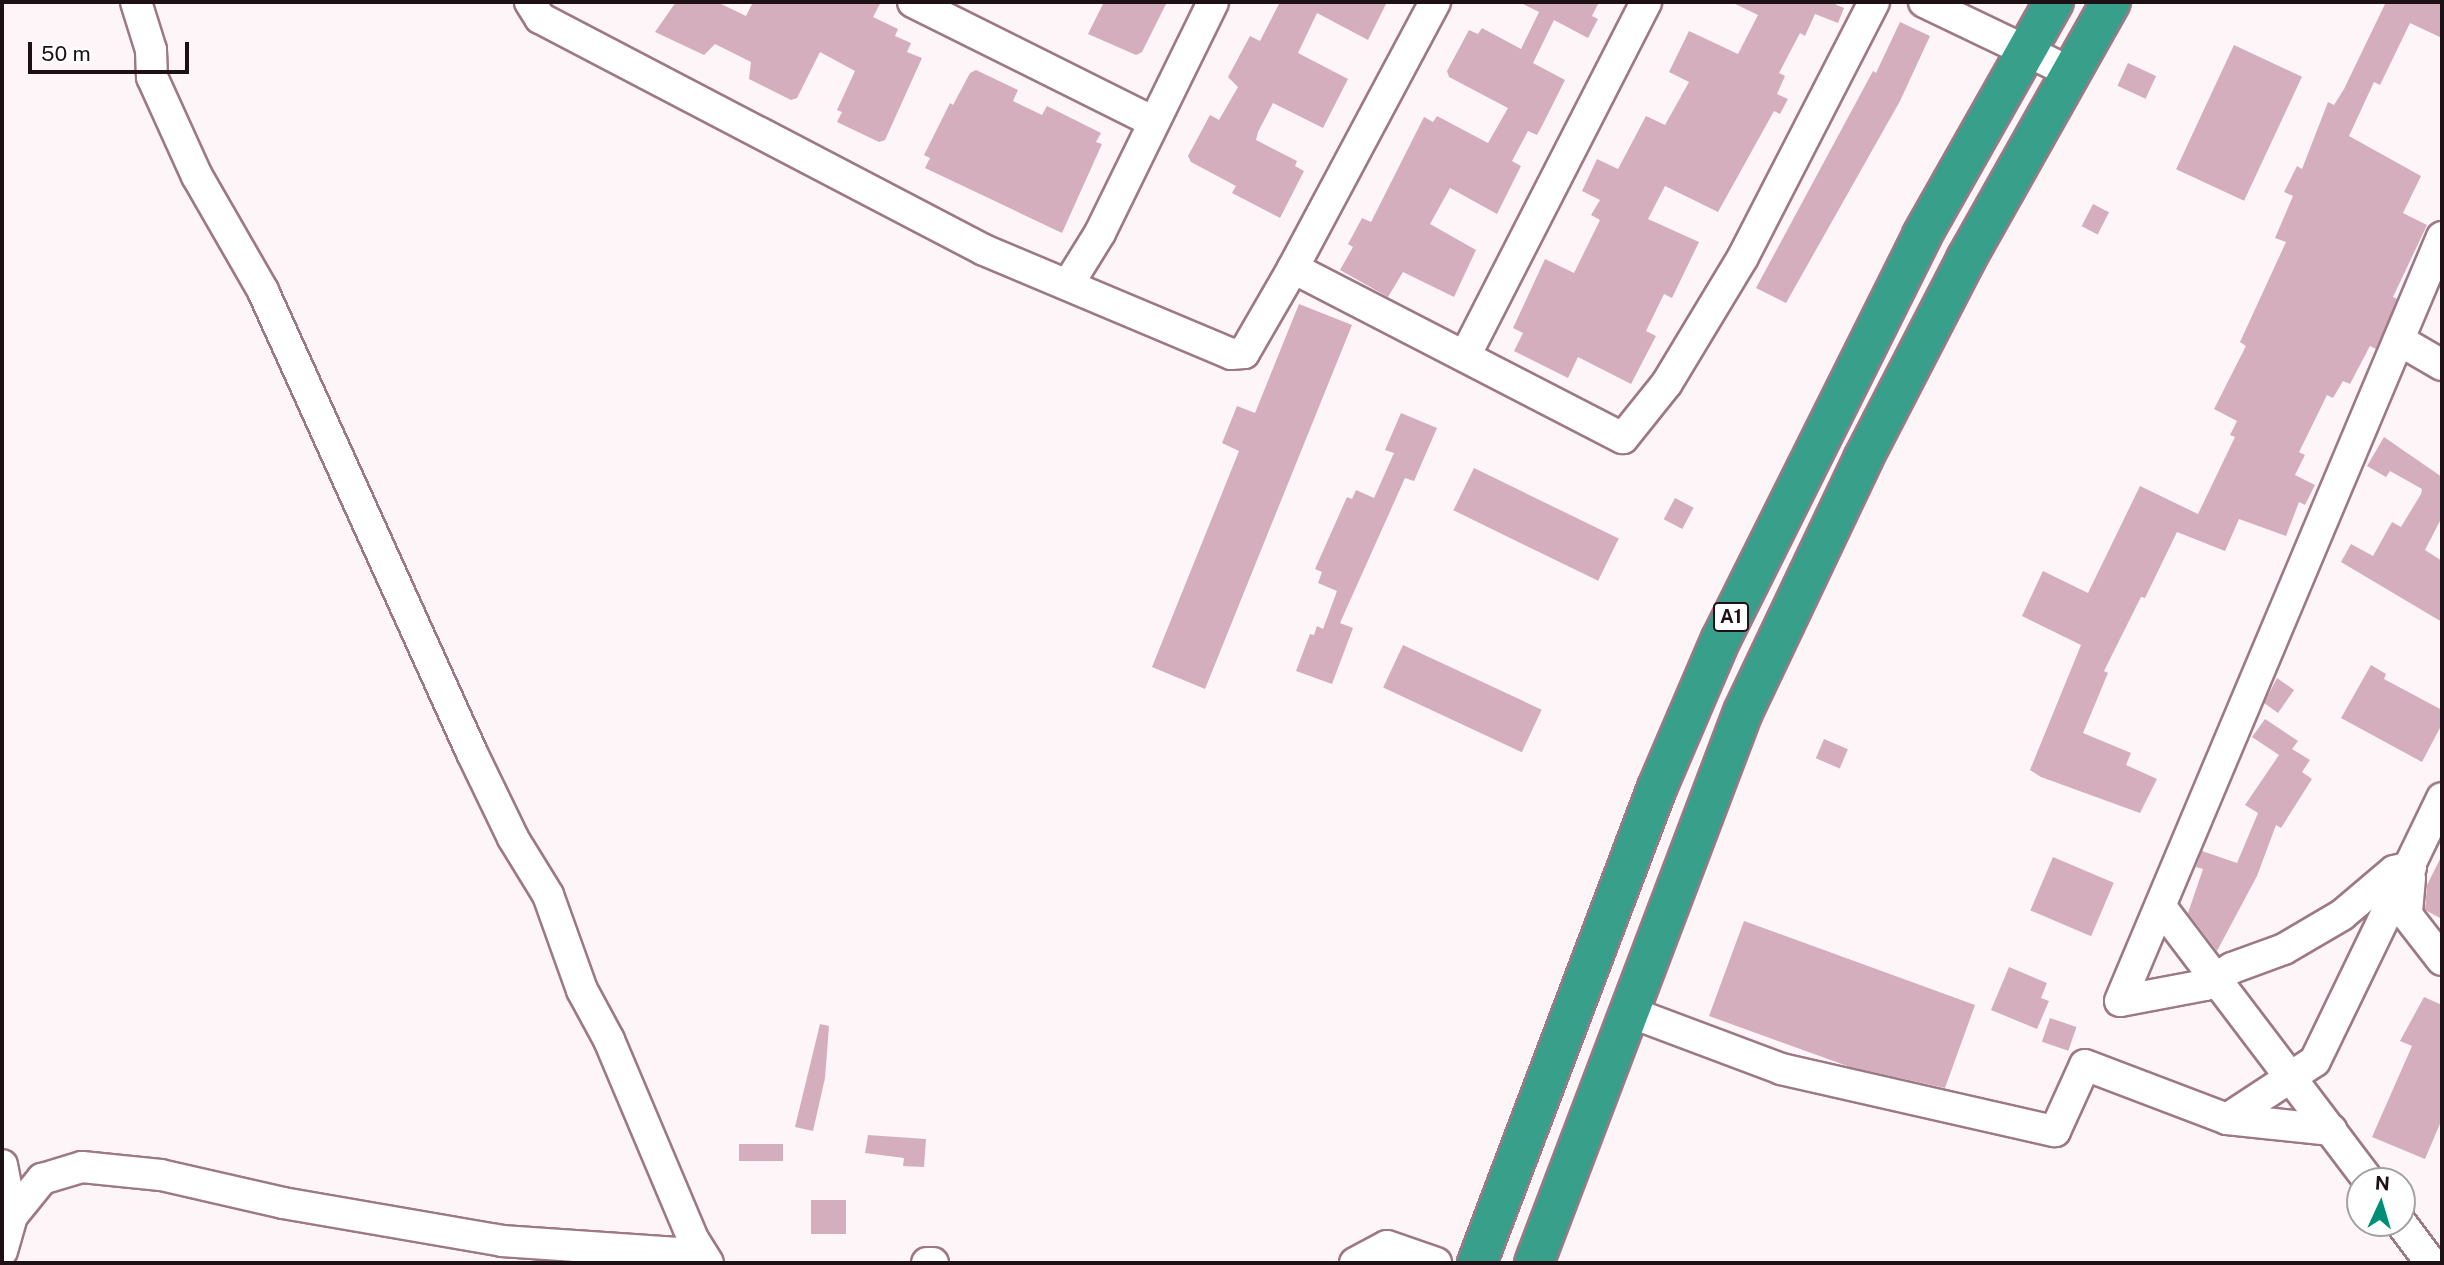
<!DOCTYPE html>
<style>
body{margin:0}
#map{position:relative;width:2444px;height:1265px;overflow:hidden;background:#fef5f8;font-family:"Public Sans",sans-serif}
div>[style]{position:absolute}
.building>*{inset:0;background:#d4aebc;transform-origin:0 0}
.roads{filter:drop-shadow(2px 0 #9d7986) drop-shadow(-2px 0 #9d7986) drop-shadow(0 2px #9d7986) drop-shadow(0 -2px #9d7986)}
.minor>*{height:30px;margin:-15px;padding:0 15px;transform-origin:15px;border-radius:15px;background:#fff}
.highway>*{height:38px;margin:-19px;padding:0 19px;transform-origin:19px;border-radius:19px;background:#38a08a}
span{translate:-50% -50%;white-space:nowrap;text-align:center;line-height:1.15;-webkit-text-stroke:5px #fff;paint-order:stroke}
.shield-label span{padding:2px 5px;background:#fff;border:2px solid;border-radius:5px;-webkit-text-stroke-width:0}
.shield-label{font-size:19px;color:#1e1116;font-weight:700}
.frame{position:absolute;inset:0;border:4px solid #1e1116;pointer-events:none}
.north{position:absolute;left:2346px;top:1167px;width:70px;height:70px;box-sizing:border-box;background:#fff;border:2px solid #a5a0a2;border-radius:50%;rotate:4deg;font-size:19px;font-weight:700;line-height:28px;text-align:center;color:#1e1116}
.north::after{content:'';display:block;margin:auto;width:24px;height:32px;background:#008e77;clip-path:polygon(50% 0,100% 100%,50% 72%,0 100%)}
.scale{position:absolute;left:28px;top:42px;width:161px;height:32px;box-sizing:border-box;border:4px solid #1e1116;border-top:0;padding-left:9px;font-size:21px;line-height:24px;white-space:nowrap;color:#1e1116;-webkit-text-stroke:5px #fff;paint-order:stroke}
</style>
<div id="map">
<div class="building">
<div style="clip-path:polygon(676px 2px,717px 2px,746px 16px,753px 2px,881px 2px,873px 17px,898px 29px,895px 36px,911px 43px,907px 52px,922px 58px,885px 140px,879px 142px,837px 122px,842px 112px,837px 110px,855px 71px,820px 52px,797px 98px,791px 100px,749px 79px,751px 62px,715px 44px,704px 55px,655px 32px)"></div>
<div style="clip-path:polygon(1104px 2px,1167px 2px,1142px 52px,1136px 55px,1088px 34px)"></div>
<div style="clip-path:polygon(1280px 2px,1387px 2px,1368px 40px,1317px 13px,1298px 53px,1348px 79px,1323px 128px,1273px 103px,1258px 132px,1256px 140px,1297px 161px,1295px 166px,1304px 171px,1280px 218px,1232px 193px,1236px 186px,1191px 162px,1188px 156px,1210px 115px,1219px 120px,1238px 87px,1228px 77px,1250px 36px,1260px 41px)"></div>
<div style="clip-path:polygon(1519px 2px,1599px 2px,1592px 16px,1598px 19px,1588px 38px,1554px 20px,1533px 63px,1565px 80px,1543px 124px,1537px 135px,1528px 131px,1512px 161px,1521px 166px,1497px 214px,1450px 188px,1430px 224px,1476px 250px,1454px 297px,1403px 272px,1388px 297px,1340px 270px,1353px 247px,1348px 244px,1362px 218px,1371px 222px,1424px 117px,1433px 122px,1437px 116px,1488px 143px,1508px 108px,1449px 77px,1447px 71px,1469px 30px,1478px 34px,1482px 28px,1521px 49px,1539px 12px)"></div>
<div style="clip-path:polygon(1731px 2px,1830px 2px,1844px 8px,1838px 23px,1815px 14px,1805px 36px,1800px 33px,1779px 73px,1785px 76px,1777px 94px,1788px 99px,1780px 114px,1774px 111px,1718px 212px,1665px 186px,1648px 219px,1699px 242px,1672px 298px,1664px 294px,1646px 331px,1656px 336px,1631px 384px,1578px 357px,1568px 378px,1514px 351px,1523px 333px,1513px 328px,1545px 259px,1574px 273px,1600px 220px,1591px 215px,1600px 200px,1582px 191px,1597px 159px,1618px 169px,1646px 116px,1665px 125px,1689px 82px,1669px 72px,1689px 31px,1738px 54px,1758px 15px)"></div>
<div style="clip-path:polygon(2386px 2px,2442px 2px,2442px 38px,2410px 23px,2380px 85px,2374px 82px,2349px 136px,2421px 176px,2403px 213px,2427px 225px,2393px 297px,2397px 299px,2376px 349px,2370px 346px,2350px 384px,2343px 381px,2333px 398px,2327px 395px,2306px 438px,2299px 452px,2305px 455px,2295px 475px,2315px 485px,2305px 505px,2299px 502px,2286px 536px,2239px 519px,2225px 551px,2177px 532px,2145px 598px,2141px 597px,2104px 671px,2108px 673px,2083px 733px,2131px 753px,2126px 765px,2157px 779px,2140px 813px,2041px 777px,2030px 770px,2081px 645px,2022px 616px,2043px 571px,2088px 593px,2140px 486px,2198px 514px,2235px 437px,2230px 435px,2237px 421px,2214px 409px,2246px 346px,2240px 342px,2286px 242px,2275px 238px,2293px 196px,2284px 192px,2297px 166px,2302px 169px,2328px 102px,2334px 105px,2344px 89px)"></div>
<div style="clip-path:polygon(1900px 22px,1930px 36px,1900px 101px,1786px 303px,1756px 288px,1873px 71px,1876px 73px)"></div>
<div style="left:2234px;top:45px;width:75px;height:137px;rotate:25deg"></div>
<div style="left:2128px;top:63px;width:31px;height:25px;rotate:25deg"></div>
<div style="clip-path:polygon(976px 70px,1018px 90px,1013px 101px,1042px 115px,1047px 106px,1101px 133px,1096px 142px,1102px 144px,1062px 233px,925px 168px,930px 158px,924px 155px,950px 103px,953px 105px,970px 73px)"></div>
<div style="left:2093px;top:204px;width:18px;height:25px;rotate:27deg"></div>
<div style="clip-path:polygon(1299px 304px,1352px 325px,1205px 689px,1152px 667px,1239px 451px,1222px 443px,1237px 406px,1255px 413px)"></div>
<div style="clip-path:polygon(1401px 413px,1437px 428px,1414px 481px,1405px 478px,1340px 623px,1353px 628px,1332px 684px,1296px 671px,1310px 634px,1314px 635px,1317px 626px,1323px 629px,1337px 591px,1318px 583px,1322px 572px,1315px 569px,1347px 497px,1352px 499px,1356px 490px,1374px 498px,1394px 453px,1385px 450px)"></div>
<div style="clip-path:polygon(2384px 437px,2442px 477px,2442px 517px,2425px 550px,2442px 561px,2442px 622px,2341px 562px,2351px 544px,2373px 556px,2392px 522px,2401px 527px,2421px 494px,2422px 489px,2390px 471px,2386px 477px,2367px 466px)"></div>
<div style="left:1474px;top:468px;width:161px;height:47px;rotate:26deg"></div>
<div style="left:1675px;top:498px;width:21px;height:24px;rotate:28deg"></div>
<div style="left:1403px;top:645px;width:153px;height:47px;rotate:25deg"></div>
<div style="clip-path:polygon(2371px 665px,2386px 674px,2384px 679px,2442px 710px,2442px 724px,2422px 762px,2341px 718px)"></div>
<div style="clip-path:polygon(2277px 678px,2294px 690px,2278px 713px,2264px 703px)"></div>
<div style="clip-path:polygon(2265px 719px,2298px 741px,2292px 749px,2310px 760px,2302px 772px,2312px 779px,2281px 828px,2276px 825px,2257px 876px,2217px 951px,2188px 913px,2203px 869px,2196px 867px,2202px 851px,2237px 863px,2258px 813px,2245px 805px,2279px 755px,2252px 737px)"></div>
<div style="left:1824px;top:739px;width:26px;height:21px;rotate:23deg"></div>
<div style="clip-path:polygon(2442px 855px,2442px 919px,2425px 910px,2427px 885px)"></div>
<div style="left:2053px;top:857px;width:66px;height:58px;rotate:23deg"></div>
<div style="clip-path:polygon(1744px 921px,1975px 1005px,1945px 1088px,1850px 1067px,1709px 1016px)"></div>
<div style="clip-path:polygon(2009px 967px,2047px 983px,2041px 998px,2049px 1001px,2037px 1029px,1991px 1010px)"></div>
<div style="clip-path:polygon(2424px 997px,2442px 1005px,2442px 1119px,2425px 1159px,2372px 1137px,2412px 1046px,2400px 1041px)"></div>
<div style="left:2050px;top:1018px;width:28px;height:25px;rotate:19deg"></div>
<div style="clip-path:polygon(820px 1024px,829px 1026px,825px 1078px,813px 1131px,795px 1127px)"></div>
<div style="clip-path:polygon(868px 1135px,926px 1139px,924px 1167px,903px 1166px,904px 1158px,865px 1153px)"></div>
<div style="left:783px;top:1144px;width:17px;height:44px;rotate:90deg"></div>
<div style="left:811px;top:1200px;width:35px;height:34px"></div>
</div>
<div class="roads">
<div class="minor">
<div style="left:136px;top:2px;width:50px;rotate:72.6deg"></div>
<div style="left:151px;top:50px;width:27px;rotate:88deg"></div>
<div style="left:152px;top:77px;width:109px;rotate:65.6deg"></div>
<div style="left:197px;top:176px;width:133px;rotate:60.1deg"></div>
<div style="left:263px;top:291px;width:507px;rotate:65.66deg"></div>
<div style="left:472px;top:753px;width:94px;rotate:64.2deg"></div>
<div style="left:513px;top:838px;width:67px;rotate:58.4deg"></div>
<div style="left:548px;top:895px;width:101px;rotate:70.3deg"></div>
<div style="left:582px;top:990px;width:57px;rotate:61.6deg"></div>
<div style="left:609px;top:1040px;width:216px;rotate:67.1deg"></div>
<div style="left:693px;top:1239px;width:28px;rotate:58deg"></div>
<div style="left:530px;top:2px;width:19px;rotate:58deg"></div>
<div style="left:540px;top:18px;width:501px;rotate:27.59deg"></div>
<div style="left:984px;top:250px;width:268px;rotate:22.8deg"></div>
<div style="left:1231px;top:354px;width:13px;rotate:-4deg"></div>
<div style="left:1244px;top:353px;width:98px;rotate:-60deg"></div>
<div style="left:1293px;top:268px;width:302px;rotate:-61.9deg"></div>
<div style="left:913px;top:2px;width:267px;rotate:26.5deg"></div>
<div style="left:1924px;top:2px;width:164px;rotate:25.6deg"></div>
<div style="left:1293px;top:268px;width:371px;rotate:27.3deg"></div>
<div style="left:1623px;top:438px;width:70px;rotate:-51.3deg"></div>
<div style="left:1667px;top:383px;width:147px;rotate:-58.9deg"></div>
<div style="left:1743px;top:257px;width:287px;rotate:-62.8deg"></div>
<div style="left:1069px;top:283px;width:59px;rotate:-58.2deg"></div>
<div style="left:1100px;top:233px;width:257px;rotate:-63.9deg"></div>
<div style="left:2399px;top:340px;width:50px;rotate:30.2deg"></div>
<div style="left:1465px;top:356px;width:398px;rotate:-62.9deg"></div>
<div style="left:2411px;top:867px;width:17px;rotate:167deg"></div>
<div style="left:2394px;top:871px;width:68px;rotate:139.8deg"></div>
<div style="left:2342px;top:915px;width:67px;rotate:149.6deg"></div>
<div style="left:2284px;top:949px;width:55px;rotate:159.9deg"></div>
<div style="left:2232px;top:968px;width:32px;rotate:148deg"></div>
<div style="left:2205px;top:985px;width:86px;rotate:169.3deg"></div>
<div style="left:2120px;top:1001px;width:829px;rotate:-67.15deg"></div>
<div style="left:2410px;top:878px;width:37px;rotate:95deg"></div>
<div style="left:2407px;top:915px;width:57px;rotate:52.1deg"></div>
<div style="left:2161px;top:907px;width:344px;rotate:52.8deg"></div>
<div style="left:1627px;top:1011px;width:165px;rotate:20.6deg"></div>
<div style="left:1781px;top:1069px;width:281px;rotate:12.8deg"></div>
<div style="left:2055px;top:1131px;width:72px;rotate:-65.6deg"></div>
<div style="left:2085px;top:1065px;width:152px;rotate:20.8deg"></div>
<div style="left:2227px;top:1119px;width:105px;rotate:6deg"></div>
<div style="left:2227px;top:1119px;width:105px;rotate:-33.4deg"></div>
<div style="left:2315px;top:1061px;width:292px;rotate:-64.2deg"></div>
<div style="left:2px;top:1165px;width:52px;rotate:78.9deg"></div>
<div style="left:2401px;top:1223px;width:50px;rotate:53.1deg"></div>
<div style="left:2px;top:1251px;width:36px;rotate:-74deg"></div>
<div style="left:12px;top:1216px;width:48px;rotate:-51deg"></div>
<div style="left:42px;top:1179px;width:42px;rotate:-16.7deg"></div>
<div style="left:82px;top:1167px;width:79px;rotate:5.8deg"></div>
<div style="left:161px;top:1175px;width:125px;rotate:12.9deg"></div>
<div style="left:283px;top:1203px;width:222px;rotate:9.8deg"></div>
<div style="left:502px;top:1241px;width:176px;rotate:3.9deg"></div>
<div style="left:678px;top:1253px;width:21px;rotate:28deg"></div>
<div style="left:927px;top:1263px;width:6px"></div>
<div style="left:1355px;top:1263px;width:36px;rotate:-28deg"></div>
<div style="left:1387px;top:1246px;width:52px;rotate:19.1deg"></div>
</div>
<div class="highway">
<div style="left:1477px;top:1263px;width:508px;rotate:-69.25deg"></div>
<div style="left:1657px;top:788px;width:162px;rotate:-66.8deg"></div>
<div style="left:1721px;top:639px;width:451px;rotate:-63.5deg"></div>
<div style="left:1922px;top:235px;width:268px;rotate:-60.5deg"></div>
<div style="left:1534px;top:1263px;width:589px;rotate:-69.23deg"></div>
<div style="left:1743px;top:712px;width:282px;rotate:-64.6deg"></div>
<div style="left:1864px;top:457px;width:223px;rotate:-62.7deg"></div>
<div style="left:1966px;top:259px;width:295px;rotate:-60.6deg"></div>
</div>
</div>
<div class="shield-label">
<span style="left:1731px;top:617px">A1</span>
</div>
<div class="frame"></div>
<div class="north">N</div>
<div class="scale">50 m</div>
</div>
